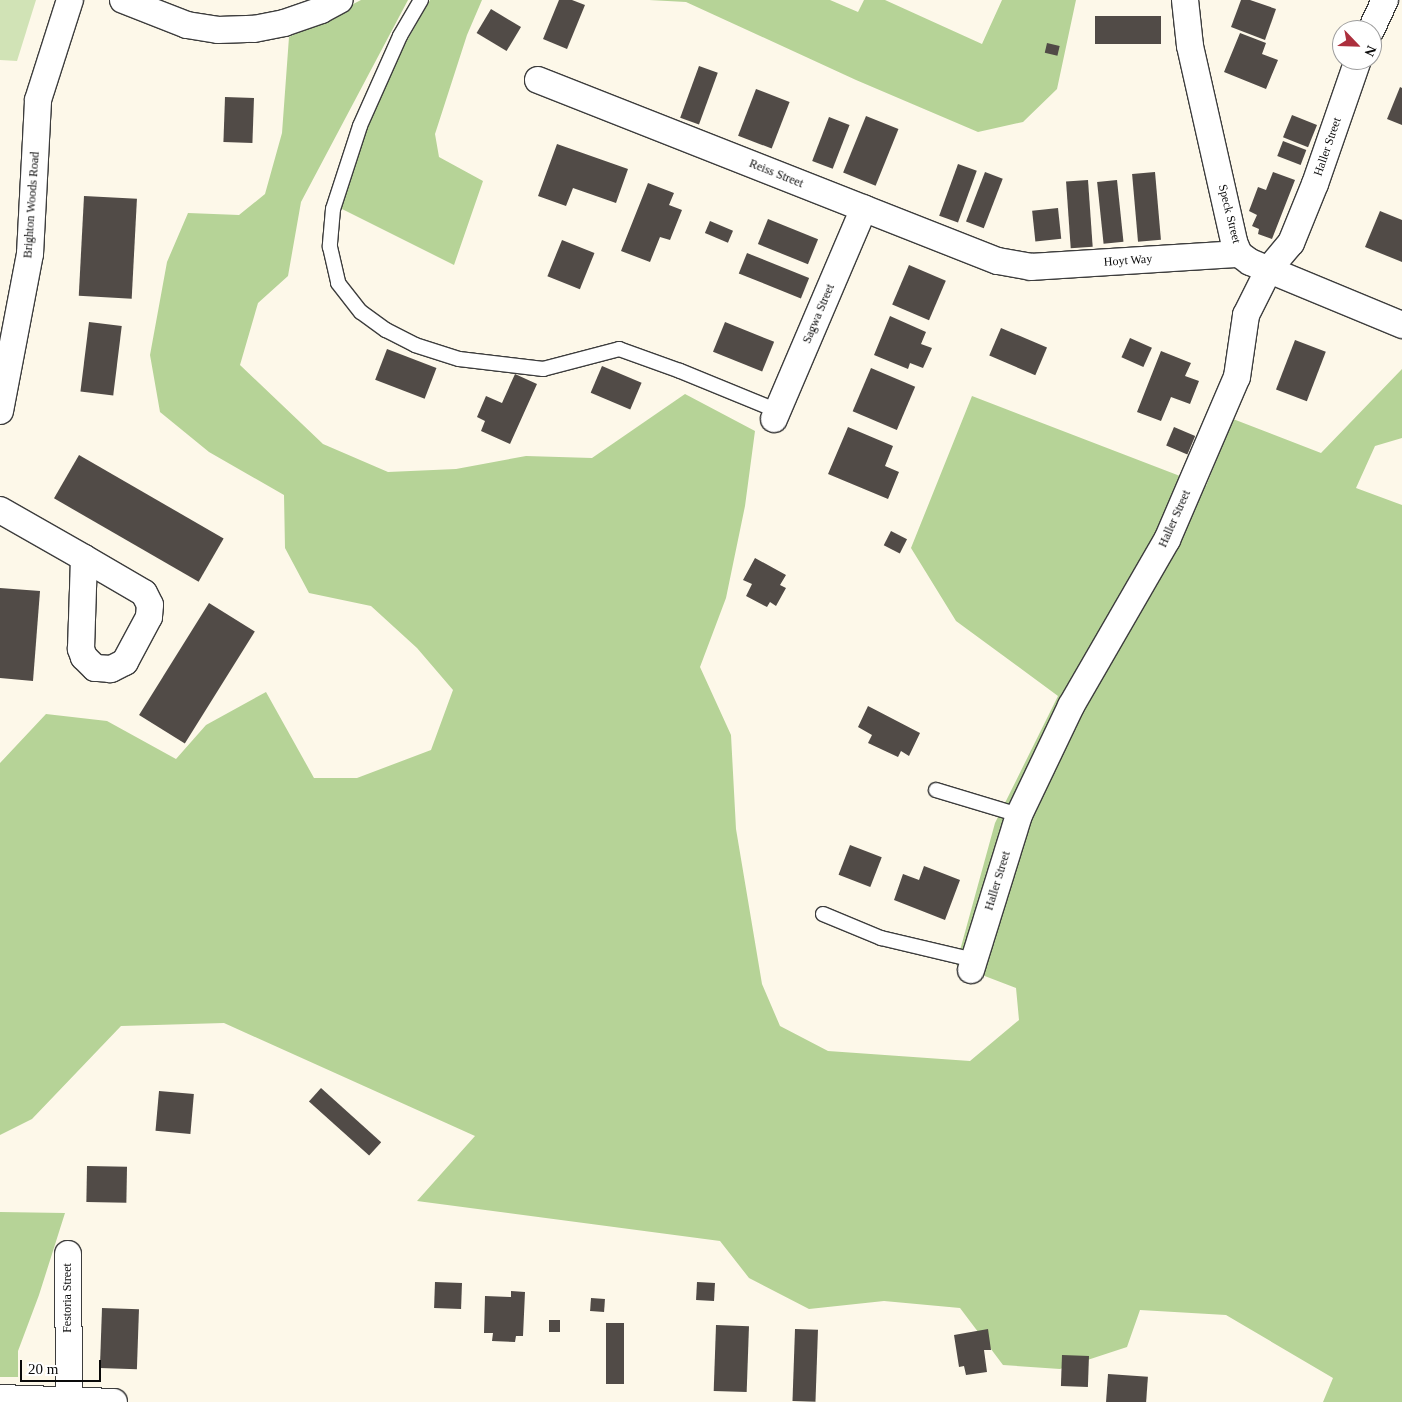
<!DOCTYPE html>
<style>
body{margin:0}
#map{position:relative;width:1402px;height:1402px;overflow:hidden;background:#fdf8e9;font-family:"Times New Roman",serif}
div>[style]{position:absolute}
.green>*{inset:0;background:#d1e3b6}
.forest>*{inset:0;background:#b6d397}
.building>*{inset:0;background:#514b47;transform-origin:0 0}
.roads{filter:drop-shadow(1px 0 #3d3d3d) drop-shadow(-1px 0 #3d3d3d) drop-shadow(0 1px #3d3d3d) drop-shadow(0 -1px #3d3d3d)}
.lane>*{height:14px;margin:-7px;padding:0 7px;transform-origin:7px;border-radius:7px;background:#fff}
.street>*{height:26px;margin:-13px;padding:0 13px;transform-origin:13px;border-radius:13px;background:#fff}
span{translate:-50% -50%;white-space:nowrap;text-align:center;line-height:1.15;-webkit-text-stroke:5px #fff;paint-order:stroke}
.street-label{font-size:12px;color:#0a0a0a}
.north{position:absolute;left:1332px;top:20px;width:50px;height:50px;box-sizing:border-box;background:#fff;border:1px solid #9d9d9d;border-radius:50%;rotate:114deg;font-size:14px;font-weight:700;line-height:20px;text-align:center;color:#0a0a0a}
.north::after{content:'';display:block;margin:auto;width:18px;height:22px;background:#ac2f3d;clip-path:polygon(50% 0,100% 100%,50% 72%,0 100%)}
.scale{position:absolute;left:20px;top:1360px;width:81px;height:22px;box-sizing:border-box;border:2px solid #0a0a0a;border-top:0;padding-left:6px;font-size:15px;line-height:18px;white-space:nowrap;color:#0a0a0a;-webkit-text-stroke:4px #fff;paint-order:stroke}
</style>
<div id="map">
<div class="green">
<div style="clip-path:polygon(0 0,36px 0,17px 61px,0 60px)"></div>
</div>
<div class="forest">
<div style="clip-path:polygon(361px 0,408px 0,301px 202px,288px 276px,258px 303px,240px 365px,323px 444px,388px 472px,456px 469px,526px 456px,592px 458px,685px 394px,755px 431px,745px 506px,726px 598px,700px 667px,731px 735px,736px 829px,762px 984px,780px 1026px,828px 1051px,970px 1061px,1019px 1020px,1016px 988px,956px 965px,995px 823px,1058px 696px,956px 621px,911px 548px,972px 396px,1206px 486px,1233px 419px,1321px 453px,1402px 369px,1402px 438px,1375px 446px,1356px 488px,1402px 505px,1402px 1402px,1323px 1402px,1333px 1378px,1226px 1315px,1140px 1310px,1127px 1347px,1060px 1369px,1003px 1365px,960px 1308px,884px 1301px,809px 1309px,749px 1278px,720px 1241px,417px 1201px,475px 1136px,224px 1023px,121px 1026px,32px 1119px,0 1135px,0 763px,46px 714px,107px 721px,176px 759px,206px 725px,266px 692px,314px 778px,357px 778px,431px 750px,453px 690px,417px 648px,371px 606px,309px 593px,285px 548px,284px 495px,209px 452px,160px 412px,150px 355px,167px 262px,188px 213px,239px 215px,265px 194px,282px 133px,289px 37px)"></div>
<div style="clip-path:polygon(430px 0,482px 0,467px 35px,435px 134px,439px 157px,483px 181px,454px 265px,330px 203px,387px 76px)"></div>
<div style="clip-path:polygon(649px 0,830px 0,858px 12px,864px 0,885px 0,982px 44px,1002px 0,1076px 0,1057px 89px,1023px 122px,978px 132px,856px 80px,686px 2px)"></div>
<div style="clip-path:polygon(0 1212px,65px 1213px,39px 1295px,18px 1351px,18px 1377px,0 1377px)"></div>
</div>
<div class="building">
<div style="clip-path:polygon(559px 0,572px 0,585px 5px,567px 49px,543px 39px)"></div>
<div style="clip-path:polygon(1241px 0,1250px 0,1276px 9px,1265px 40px,1231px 27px)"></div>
<div style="left:491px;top:9px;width:35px;height:28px;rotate:31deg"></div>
<div style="left:1161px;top:16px;width:28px;height:66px;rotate:90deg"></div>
<div style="clip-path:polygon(1240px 33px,1266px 43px,1262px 54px,1278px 60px,1266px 89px,1224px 72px)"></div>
<div style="left:1047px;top:43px;width:13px;height:10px;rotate:13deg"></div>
<div style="left:699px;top:66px;width:20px;height:55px;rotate:20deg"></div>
<div style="clip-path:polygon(1400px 87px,1402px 88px,1402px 125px,1387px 119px)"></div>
<div style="left:756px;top:89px;width:36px;height:50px;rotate:21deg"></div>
<div style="left:225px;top:97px;width:29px;height:45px;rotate:2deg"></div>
<div style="left:1292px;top:115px;width:27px;height:24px;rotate:22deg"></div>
<div style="left:866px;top:116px;width:35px;height:61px;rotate:22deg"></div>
<div style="left:829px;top:117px;width:22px;height:47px;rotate:21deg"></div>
<div style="left:1283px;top:141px;width:25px;height:16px;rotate:21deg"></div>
<div style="clip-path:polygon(557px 144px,628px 169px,616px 203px,573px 188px,566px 206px,538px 196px)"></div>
<div style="left:958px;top:164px;width:20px;height:55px;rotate:20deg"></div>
<div style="left:985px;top:172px;width:19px;height:53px;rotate:21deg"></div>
<div style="left:1155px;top:172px;width:68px;height:23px;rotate:85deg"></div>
<div style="clip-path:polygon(1273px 172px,1295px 180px,1272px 239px,1258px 234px,1259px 229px,1252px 226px,1257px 215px,1249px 211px,1258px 187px,1266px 190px)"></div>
<div style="left:1088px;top:180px;width:67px;height:22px;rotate:86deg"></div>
<div style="left:1117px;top:180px;width:62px;height:20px;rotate:84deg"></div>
<div style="clip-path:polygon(648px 183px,674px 193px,669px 205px,682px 210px,670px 240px,660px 237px,650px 262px,621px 251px)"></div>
<div style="left:84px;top:196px;width:53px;height:100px;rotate:3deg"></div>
<div style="left:1058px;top:208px;width:31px;height:26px;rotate:84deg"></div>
<div style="clip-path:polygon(1380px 211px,1402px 220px,1402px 262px,1365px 247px)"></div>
<div style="left:768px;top:219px;width:54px;height:27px;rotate:22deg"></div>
<div style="left:710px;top:221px;width:25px;height:13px;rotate:23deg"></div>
<div style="left:562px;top:240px;width:35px;height:39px;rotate:22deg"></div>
<div style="left:747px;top:253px;width:67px;height:22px;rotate:22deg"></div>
<div style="left:909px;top:265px;width:40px;height:43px;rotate:23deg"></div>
<div style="clip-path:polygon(890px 316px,926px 332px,921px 344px,932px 348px,923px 368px,910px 363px,908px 369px,874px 355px)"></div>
<div style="left:89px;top:322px;width:33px;height:70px;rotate:7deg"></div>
<div style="left:725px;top:322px;width:53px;height:32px;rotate:22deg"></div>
<div style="left:1001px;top:328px;width:50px;height:30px;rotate:23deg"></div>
<div style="left:1130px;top:338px;width:24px;height:21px;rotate:24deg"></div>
<div style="left:1295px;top:340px;width:33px;height:53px;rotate:21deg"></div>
<div style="left:387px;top:349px;width:53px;height:33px;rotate:21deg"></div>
<div style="clip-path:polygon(1161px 351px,1191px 363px,1185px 376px,1199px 381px,1190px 404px,1171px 397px,1161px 421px,1137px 412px)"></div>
<div style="left:602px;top:366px;width:43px;height:29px;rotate:23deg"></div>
<div style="left:871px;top:368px;width:48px;height:47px;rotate:23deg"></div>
<div style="clip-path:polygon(515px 374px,537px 384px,510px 444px,481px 431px,485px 421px,477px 417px,486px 396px,502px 403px)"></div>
<div style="clip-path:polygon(848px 427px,893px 446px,885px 466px,899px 472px,888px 499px,828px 474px)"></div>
<div style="left:1174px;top:427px;width:23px;height:20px;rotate:23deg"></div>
<div style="left:79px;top:455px;width:167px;height:50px;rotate:30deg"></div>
<div style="left:891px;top:531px;width:18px;height:16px;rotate:27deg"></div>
<div style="clip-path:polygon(755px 558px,786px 575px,780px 585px,786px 588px,776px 606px,770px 602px,767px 607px,746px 596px,752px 584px,743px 580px)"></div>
<div style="clip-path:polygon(0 588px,40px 591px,33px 681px,0 678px)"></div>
<div style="left:209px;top:603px;width:54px;height:132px;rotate:32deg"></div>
<div style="clip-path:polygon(868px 706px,920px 733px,909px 756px,901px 751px,898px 757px,868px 743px,872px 735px,858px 727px)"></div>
<div style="left:850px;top:845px;width:34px;height:32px;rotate:21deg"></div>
<div style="clip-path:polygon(924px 866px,960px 880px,945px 920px,894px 900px,903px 874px,919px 880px)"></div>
<div style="left:321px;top:1088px;width:81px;height:18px;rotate:42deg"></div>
<div style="left:159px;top:1091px;width:35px;height:40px;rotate:5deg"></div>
<div style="left:87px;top:1166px;width:40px;height:36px;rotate:1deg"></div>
<div style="left:435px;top:1282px;width:27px;height:26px;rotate:2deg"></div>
<div style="left:697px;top:1282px;width:18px;height:18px;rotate:3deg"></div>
<div style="clip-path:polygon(511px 1291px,525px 1292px,523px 1336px,516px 1336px,515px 1342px,492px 1341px,493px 1333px,484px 1333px,485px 1296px,511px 1297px)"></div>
<div style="left:591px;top:1298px;width:14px;height:13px;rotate:4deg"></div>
<div style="left:102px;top:1308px;width:37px;height:60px;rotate:2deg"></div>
<div style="left:549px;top:1320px;width:11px;height:12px"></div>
<div style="left:606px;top:1323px;width:18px;height:61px"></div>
<div style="left:716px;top:1325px;width:33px;height:66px;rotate:2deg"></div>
<div style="left:795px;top:1329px;width:23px;height:72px;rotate:2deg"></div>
<div style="clip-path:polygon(988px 1329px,991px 1350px,984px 1350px,987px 1372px,966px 1375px,964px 1366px,959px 1367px,954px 1335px)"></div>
<div style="left:1062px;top:1355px;width:27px;height:31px;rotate:2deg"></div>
<div style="left:1108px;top:1374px;width:40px;height:28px;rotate:4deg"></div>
</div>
<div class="roads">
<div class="lane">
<div style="left:421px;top:0;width:42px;rotate:120.3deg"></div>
<div style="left:400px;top:36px;width:98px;rotate:114deg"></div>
<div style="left:360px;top:126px;width:87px;rotate:108deg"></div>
<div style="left:333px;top:209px;width:38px;rotate:95deg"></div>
<div style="left:330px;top:247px;width:37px;rotate:77deg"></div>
<div style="left:338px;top:283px;width:37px;rotate:52deg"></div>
<div style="left:361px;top:312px;width:31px;rotate:36deg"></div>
<div style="left:386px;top:330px;width:33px;rotate:27deg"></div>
<div style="left:415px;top:345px;width:46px;rotate:17.7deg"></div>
<div style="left:459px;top:359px;width:85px;rotate:6.8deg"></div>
<div style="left:543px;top:369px;width:79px;rotate:-14.7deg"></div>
<div style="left:619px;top:349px;width:65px;rotate:19.8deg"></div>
<div style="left:680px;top:371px;width:106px;rotate:22.2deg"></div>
<div style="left:936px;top:790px;width:87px;rotate:16.8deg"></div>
<div style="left:823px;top:914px;width:63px;rotate:22.5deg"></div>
<div style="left:881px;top:938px;width:96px;rotate:13.3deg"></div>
</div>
<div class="street">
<div style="left:123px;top:0;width:69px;rotate:21.3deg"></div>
<div style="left:187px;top:25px;width:31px;rotate:9deg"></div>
<div style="left:218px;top:30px;width:36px;rotate:-2deg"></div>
<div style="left:254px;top:29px;width:31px;rotate:-11deg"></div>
<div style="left:284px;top:23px;width:39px;rotate:-19deg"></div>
<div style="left:321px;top:10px;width:21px;rotate:-28deg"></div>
<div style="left:1185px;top:0;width:46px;rotate:83.8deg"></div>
<div style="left:1190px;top:46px;width:201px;rotate:77.3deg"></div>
<div style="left:1234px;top:242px;width:13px;rotate:67deg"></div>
<div style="left:1239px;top:254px;width:14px;rotate:36deg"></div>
<div style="left:1250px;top:262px;width:165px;rotate:22.5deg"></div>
<div style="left:1371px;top:30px;width:33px;rotate:-65deg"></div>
<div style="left:538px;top:80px;width:494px;rotate:21.5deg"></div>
<div style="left:998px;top:261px;width:34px;rotate:10deg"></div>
<div style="left:1031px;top:267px;width:208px;rotate:-3.6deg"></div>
<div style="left:0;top:411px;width:160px;rotate:-79.2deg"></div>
<div style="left:30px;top:254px;width:154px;rotate:-87deg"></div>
<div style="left:38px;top:100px;width:105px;rotate:-72.3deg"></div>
<div style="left:774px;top:419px;width:229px;rotate:-66.9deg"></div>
<div style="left:0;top:510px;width:97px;rotate:29.7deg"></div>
<div style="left:84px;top:558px;width:69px;rotate:30.3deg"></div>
<div style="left:144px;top:593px;width:13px;rotate:63deg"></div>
<div style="left:150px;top:605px;width:12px;rotate:95deg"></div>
<div style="left:149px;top:617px;width:51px;rotate:118.1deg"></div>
<div style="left:125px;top:662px;width:16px;rotate:153deg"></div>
<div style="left:111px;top:669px;width:16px;rotate:-176deg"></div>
<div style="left:95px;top:668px;width:16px;rotate:-135deg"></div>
<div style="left:84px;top:657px;width:9px;rotate:-111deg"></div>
<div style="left:81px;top:649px;width:91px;rotate:-88.1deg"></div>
<div style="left:971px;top:970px;width:162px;rotate:-72.8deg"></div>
<div style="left:1019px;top:815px;width:121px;rotate:-64.5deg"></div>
<div style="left:1071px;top:706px;width:192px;rotate:-60deg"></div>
<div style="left:1167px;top:540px;width:177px;rotate:-66.8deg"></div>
<div style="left:1237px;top:377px;width:63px;rotate:-81.7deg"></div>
<div style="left:1246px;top:315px;width:51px;rotate:-63.4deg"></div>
<div style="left:1269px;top:269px;width:34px;rotate:-50deg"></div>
<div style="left:1291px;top:243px;width:64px;rotate:-67.9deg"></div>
<div style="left:1315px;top:184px;width:131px;rotate:-70.9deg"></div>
<div style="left:68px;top:1254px;width:147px;rotate:89.6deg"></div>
<div style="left:0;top:1398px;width:114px;rotate:2deg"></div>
</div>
</div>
<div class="street-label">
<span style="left:1328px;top:147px;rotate:-71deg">Haller Street</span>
<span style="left:776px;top:174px;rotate:22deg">Reiss Street</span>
<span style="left:32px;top:205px;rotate:-86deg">Brighton Woods Road</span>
<span style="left:1229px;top:214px;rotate:76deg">Speck Street</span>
<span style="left:1128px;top:261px;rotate:-4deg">Hoyt Way</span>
<span style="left:819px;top:314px;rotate:-67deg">Sagwa Street</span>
<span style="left:1175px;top:519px;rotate:-66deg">Haller Street</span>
<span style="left:998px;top:881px;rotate:-73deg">Haller Street</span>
<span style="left:68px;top:1298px;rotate:-90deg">Festoria Street</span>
</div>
<div class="north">N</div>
<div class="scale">20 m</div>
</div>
